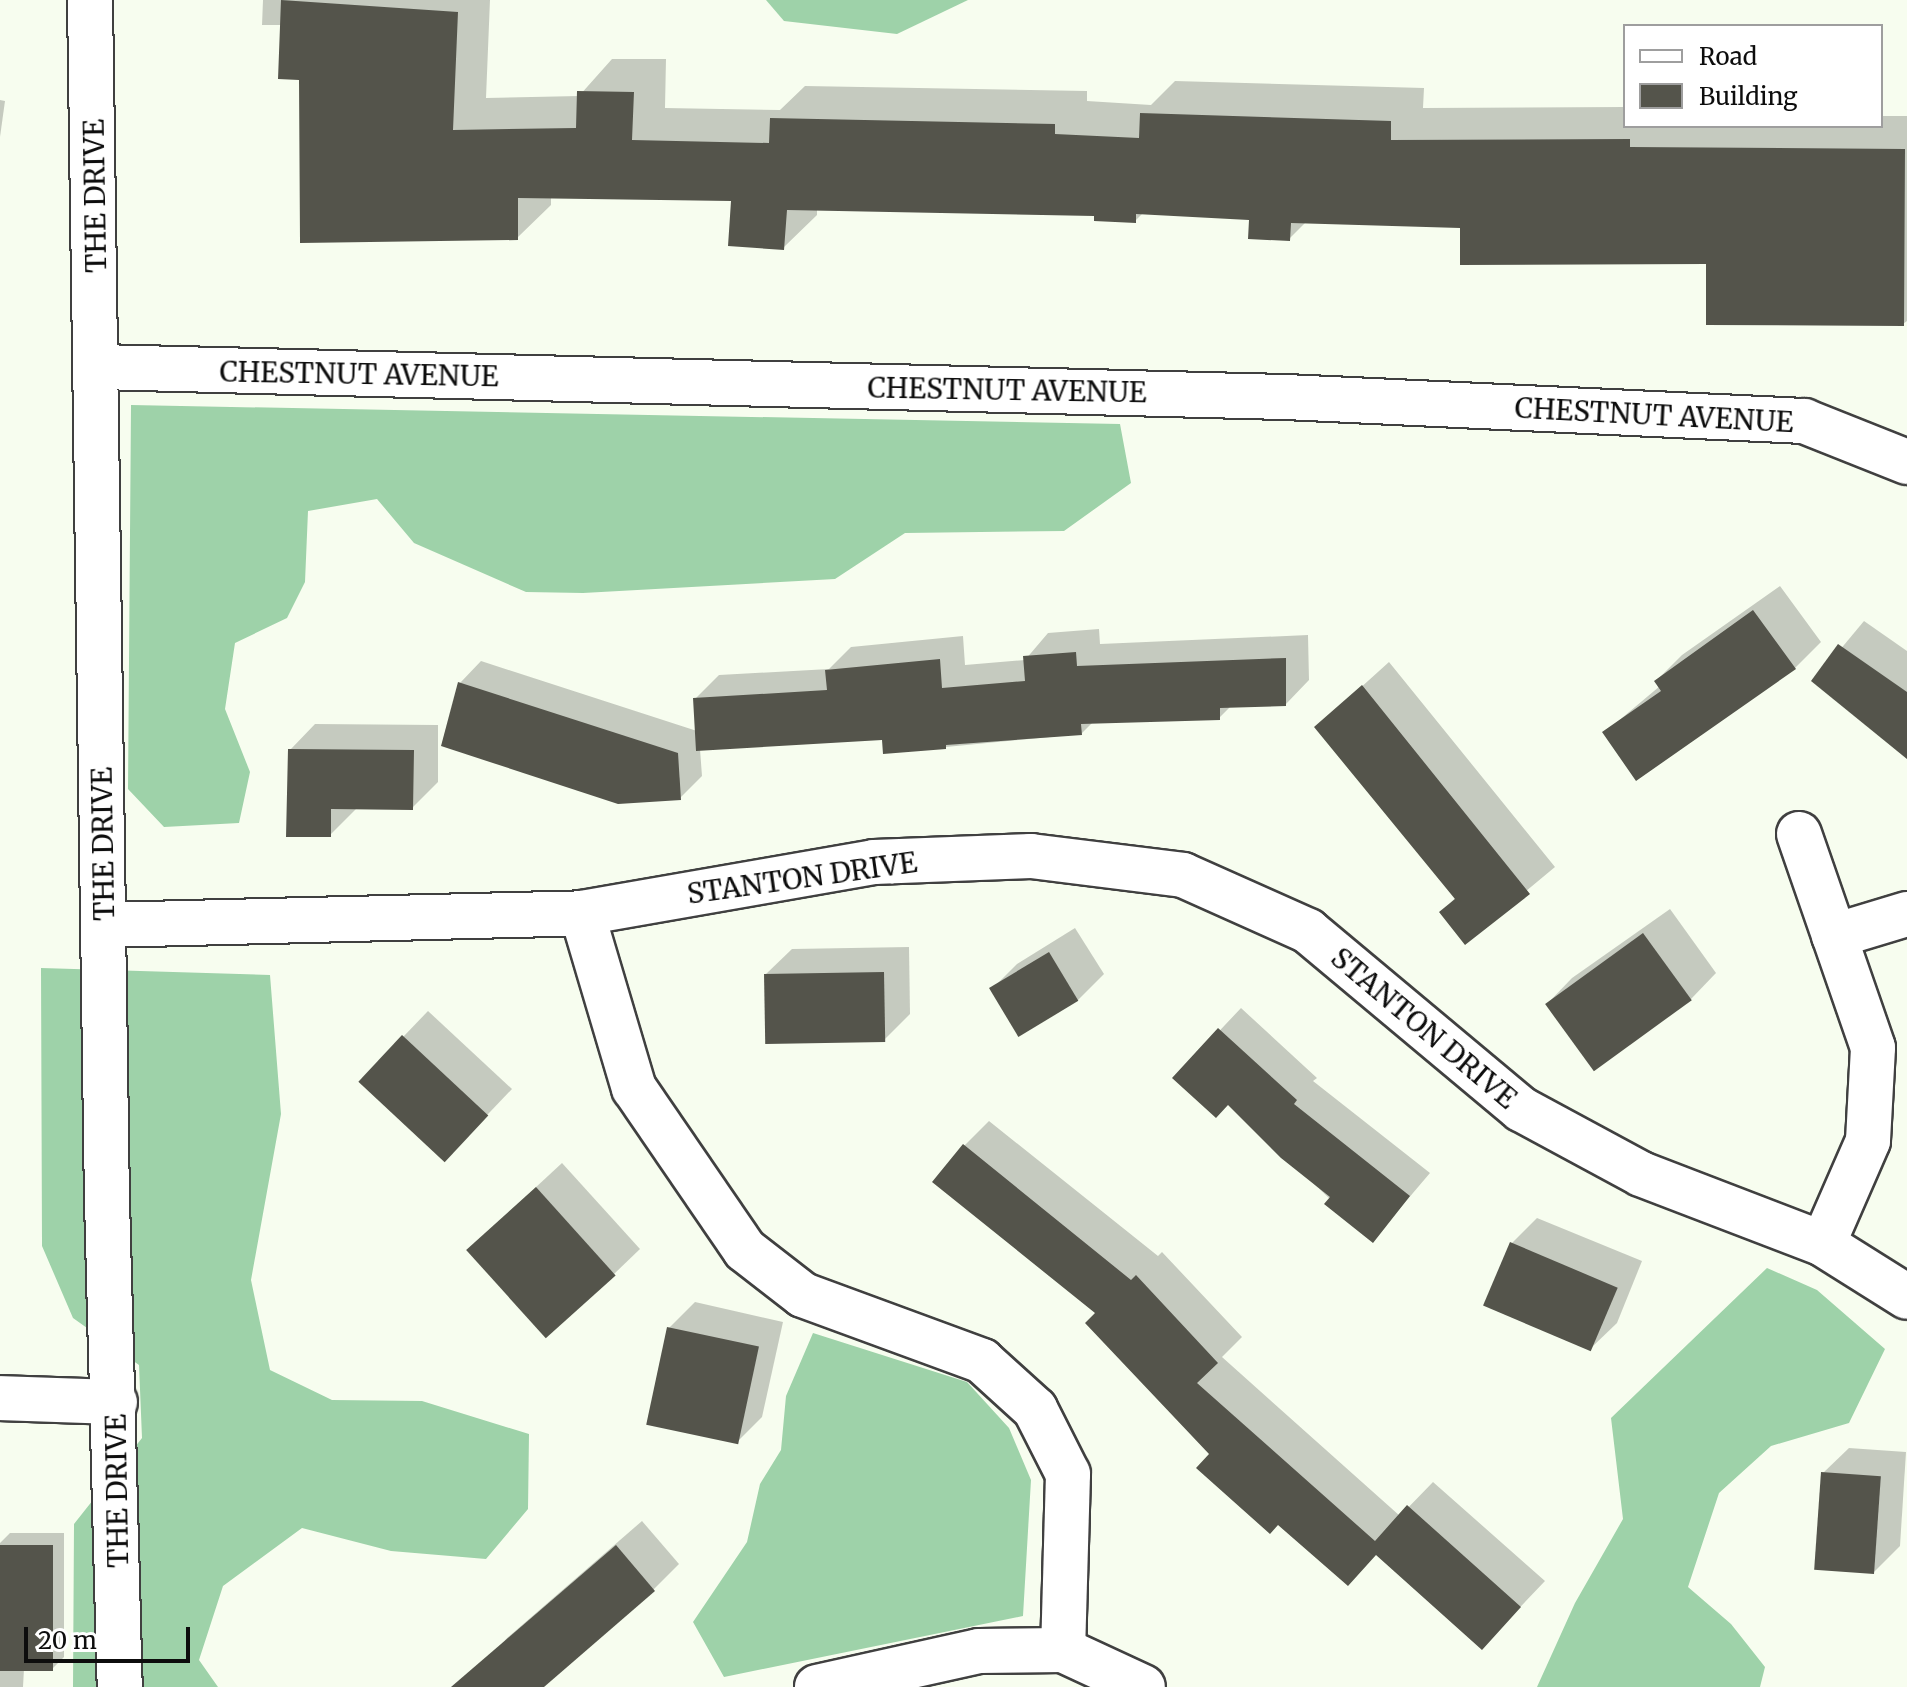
<!DOCTYPE html>
<style>
body{margin:0}
#map{position:relative;width:1907px;height:1687px;overflow:hidden;background:#f7fdef;font-family:Merriweather,serif}
div>[style]{position:absolute}
.forest>*{inset:0;background:#9ed2a9}
.shadow>*{inset:0;background:#0003}
.building>*{inset:0;background:#54544b;transform-origin:0 0}
.roads{filter:drop-shadow(2px 0 #404040) drop-shadow(-2px 0 #404040) drop-shadow(0 2px #404040) drop-shadow(0 -2px #404040)}
.minor>*{height:44px;margin:-22px;padding:0 22px;transform-origin:22px;border-radius:22px;background:#fff}
span{translate:-50% -50%;white-space:nowrap;text-align:center;line-height:1.15;-webkit-text-stroke:8px #fff;paint-order:stroke}
.street-label{font-size:28px;color:#0d0d0d}
.legend{position:absolute;left:1623px;top:24px;width:260px;height:104px;box-sizing:border-box;background:#fff;border:2px solid #9e9e9e;margin:0;padding:10px 14px;list-style:none;font-size:24px;color:#0d0d0d}
.legend li{display:flex;align-items:center;gap:16px;height:40px}
.legend b{width:40px;border:2px solid #9e9e9e}
.scale{position:absolute;left:24px;top:1627px;width:166px;height:36px;box-sizing:border-box;border:4px solid #0d0d0d;border-top:0;padding-left:10px;font-size:24px;line-height:28px;white-space:nowrap;color:#0d0d0d;-webkit-text-stroke:6px #fff;paint-order:stroke}
</style>
<div id="map">
<div class="forest">
<div style="clip-path:polygon(766px 0,968px 0,897px 34px,784px 21px)"></div>
<div style="clip-path:polygon(131px 405px,1120px 424px,1131px 483px,1064px 531px,905px 533px,835px 579px,583px 593px,526px 592px,414px 543px,377px 499px,308px 511px,305px 582px,287px 618px,235px 643px,225px 709px,250px 772px,239px 823px,164px 827px,128px 789px)"></div>
<div style="clip-path:polygon(41px 968px,270px 975px,281px 1114px,251px 1280px,270px 1370px,332px 1400px,422px 1401px,529px 1434px,528px 1509px,486px 1559px,391px 1551px,302px 1528px,223px 1586px,199px 1660px,218px 1687px,73px 1687px,74px 1524px,142px 1438px,139px 1365px,73px 1318px,42px 1246px)"></div>
<div style="clip-path:polygon(1767px 1268px,1817px 1290px,1885px 1349px,1849px 1423px,1771px 1446px,1719px 1493px,1688px 1587px,1731px 1624px,1765px 1667px,1760px 1687px,1537px 1687px,1575px 1603px,1623px 1519px,1611px 1418px)"></div>
<div style="clip-path:polygon(813px 1333px,967px 1382px,1009px 1428px,1031px 1480px,1023px 1616px,724px 1677px,693px 1622px,747px 1542px,760px 1484px,781px 1450px,786px 1396px)"></div>
</div>
<div class="shadow">
<div style="clip-path:polygon(263px 0,490px 0,486px 98px,579px 96px,612px 59px,666px 59px,665px 108px,780px 110px,805px 86px,1087px 91px,1087px 101px,1151px 105px,1175px 81px,1424px 88px,1423px 108px,1625px 107px,1625px 126px,1881px 126px,1881px 116px,1907px 116px,1907px 321px,1903px 324px,1708px 262px,1462px 226px,1306px 222px,1289px 239px,1251px 218px,1143px 213px,1135px 221px,1096px 214px,817px 208px,817px 215px,783px 248px,733px 199px,551px 196px,551px 205px,517px 238px,301px 78px,282px 25px,262px 25px)"></div>
<div style="clip-path:polygon(0 100px,5px 101px,0 137px)"></div>
<div style="clip-path:polygon(1780px 586px,1821px 642px,1795px 668px,1637px 779px,1604px 733px,1660px 686px,1656px 681px,1682px 655px)"></div>
<div style="clip-path:polygon(1864px 621px,1907px 651px,1907px 759px,1814px 681px)"></div>
<div style="clip-path:polygon(1099px 629px,1100px 644px,1308px 635px,1309px 680px,1286px 704px,1232px 705px,1219px 718px,1093px 722px,1081px 734px,946px 747px,884px 738px,700px 749px,702px 776px,680px 798px,460px 683px,481px 661px,697px 731px,695px 699px,719px 675px,829px 669px,851px 647px,963px 636px,965px 665px,1025px 660px,1048px 633px)"></div>
<div style="clip-path:polygon(1389px 662px,1555px 867px,1465px 942px,1442px 912px,1456px 897px,1317px 727px)"></div>
<div style="clip-path:polygon(315px 724px,438px 725px,438px 782px,412px 808px,356px 809px,330px 835px,290px 750px)"></div>
<div style="clip-path:polygon(1670px 909px,1716px 973px,1691px 999px,1547px 1004px,1572px 978px)"></div>
<div style="clip-path:polygon(1075px 928px,1104px 974px,1078px 1000px,992px 989px,1017px 964px)"></div>
<div style="clip-path:polygon(909px 947px,910px 1014px,884px 1040px,766px 974px,792px 949px)"></div>
<div style="clip-path:polygon(1241px 1008px,1317px 1078px,1313px 1081px,1430px 1173px,1373px 1240px,1229px 1103px,1175px 1078px)"></div>
<div style="clip-path:polygon(428px 1011px,512px 1089px,469px 1134px,403px 1037px)"></div>
<div style="clip-path:polygon(989px 1121px,1158px 1256px,1162px 1252px,1242px 1337px,1222px 1357px,1400px 1516px,1433px 1482px,1545px 1581px,1482px 1647px,1377px 1553px,1212px 1454px,964px 1146px)"></div>
<div style="clip-path:polygon(562px 1163px,640px 1249px,614px 1274px,469px 1249px)"></div>
<div style="clip-path:polygon(1537px 1218px,1642px 1261px,1617px 1323px,1591px 1348px,1512px 1243px)"></div>
<div style="clip-path:polygon(695px 1302px,783px 1322px,762px 1417px,736px 1443px,669px 1328px)"></div>
<div style="clip-path:polygon(1849px 1448px,1906px 1452px,1900px 1546px,1874px 1572px,1823px 1473px)"></div>
<div style="clip-path:polygon(642px 1521px,679px 1564px,654px 1589px,536px 1687px,466px 1687px,507px 1638px)"></div>
<div style="clip-path:polygon(10px 1533px,64px 1533px,64px 1657px,52px 1669px,24px 1669px,23px 1687px,0 1687px,0 1543px)"></div>
</div>
<div class="building">
<div style="clip-path:polygon(281px 0,458px 12px,453px 130px,576px 128px,577px 91px,634px 92px,632px 140px,769px 143px,770px 118px,1055px 124px,1055px 134px,1139px 138px,1140px 113px,1391px 121px,1391px 140px,1630px 139px,1630px 147px,1905px 149px,1904px 326px,1706px 325px,1706px 264px,1460px 265px,1460px 228px,1291px 223px,1290px 241px,1248px 239px,1249px 220px,1136px 214px,1136px 223px,1094px 221px,1094px 216px,787px 210px,784px 250px,728px 246px,731px 201px,518px 198px,518px 240px,300px 243px,299px 80px,278px 79px)"></div>
<div style="clip-path:polygon(1753px 610px,1796px 669px,1636px 781px,1602px 732px,1661px 691px,1654px 681px)"></div>
<div style="clip-path:polygon(1838px 644px,1907px 692px,1907px 759px,1811px 681px)"></div>
<div style="clip-path:polygon(1076px 652px,1077px 666px,1286px 658px,1286px 706px,1220px 708px,1220px 720px,1081px 724px,1082px 735px,946px 745px,946px 749px,883px 754px,882px 740px,696px 751px,693px 698px,827px 690px,825px 670px,940px 659px,942px 688px,1025px 681px,1023px 656px)"></div>
<div style="clip-path:polygon(458px 682px,678px 753px,681px 800px,618px 804px,441px 746px)"></div>
<div style="clip-path:polygon(1362px 685px,1530px 894px,1465px 945px,1439px 912px,1455px 899px,1314px 727px)"></div>
<div style="clip-path:polygon(288px 749px,414px 750px,413px 810px,331px 809px,331px 837px,286px 837px)"></div>
<div style="left:1643px;top:933px;width:83px;height:121px;rotate:54deg"></div>
<div style="left:1049px;top:952px;width:57px;height:70px;rotate:59deg"></div>
<div style="left:884px;top:972px;width:70px;height:120px;rotate:89deg"></div>
<div style="clip-path:polygon(1218px 1028px,1297px 1100px,1294px 1104px,1410px 1196px,1373px 1243px,1324px 1204px,1330px 1197px,1281px 1158px,1228px 1105px,1216px 1118px,1172px 1078px)"></div>
<div style="left:402px;top:1035px;width:118px;height:64px;rotate:43deg"></div>
<div style="clip-path:polygon(963px 1144px,1131px 1280px,1136px 1275px,1218px 1363px,1197px 1383px,1375px 1541px,1407px 1505px,1521px 1607px,1482px 1650px,1376px 1555px,1348px 1586px,1278px 1525px,1270px 1534px,1196px 1468px,1209px 1454px,1085px 1323px,1095px 1313px,932px 1182px)"></div>
<div style="left:536px;top:1187px;width:119px;height:94px;rotate:48deg"></div>
<div style="left:1510px;top:1242px;width:117px;height:69px;rotate:23deg"></div>
<div style="left:667px;top:1327px;width:94px;height:100px;rotate:12deg"></div>
<div style="left:1821px;top:1472px;width:60px;height:98px;rotate:4deg"></div>
<div style="left:0;top:1545px;width:53px;height:126px"></div>
<div style="clip-path:polygon(616px 1545px,655px 1591px,544px 1687px,451px 1687px)"></div>
</div>
<div class="roads">
<div class="minor">
<div style="left:90px;top:0;width:1200px;rotate:89.19deg"></div>
<div style="left:107px;top:1200px;width:487px;rotate:88.5deg"></div>
<div style="left:99px;top:367px;width:1187px;rotate:1.45deg"></div>
<div style="left:1286px;top:397px;width:519px;rotate:2.65deg"></div>
<div style="left:1804px;top:421px;width:111px;rotate:21.7deg"></div>
<div style="left:1799px;top:834px;width:226px;rotate:70.9deg"></div>
<div style="left:1873px;top:1048px;width:93px;rotate:93.1deg"></div>
<div style="left:1868px;top:1141px;width:112px;rotate:113.6deg"></div>
<div style="left:582px;top:913px;width:183px;rotate:73.5deg"></div>
<div style="left:634px;top:1088px;width:196px;rotate:55.6deg"></div>
<div style="left:745px;top:1250px;width:73px;rotate:37.8deg"></div>
<div style="left:803px;top:1295px;width:191px;rotate:20.2deg"></div>
<div style="left:982px;top:1361px;width:72px;rotate:42.2deg"></div>
<div style="left:1035px;top:1409px;width:73px;rotate:63.1deg"></div>
<div style="left:1068px;top:1474px;width:176px;rotate:91.6deg"></div>
<div style="left:1063px;top:1650px;width:84px;rotate:179.3deg"></div>
<div style="left:979px;top:1651px;width:166px;rotate:167.5deg"></div>
<div style="left:104px;top:925px;width:478px;rotate:-1.4deg"></div>
<div style="left:582px;top:913px;width:296px;rotate:-9.9deg"></div>
<div style="left:874px;top:862px;width:157px;rotate:-2.2deg"></div>
<div style="left:1031px;top:856px;width:153px;rotate:7.1deg"></div>
<div style="left:1183px;top:875px;width:137px;rotate:24.1deg"></div>
<div style="left:1308px;top:931px;width:278px;rotate:39.9deg"></div>
<div style="left:1521px;top:1109px;width:136px;rotate:28.4deg"></div>
<div style="left:1641px;top:1174px;width:195px;rotate:21deg"></div>
<div style="left:1823px;top:1244px;width:99px;rotate:32.2deg"></div>
<div style="left:1834px;top:936px;width:76px;rotate:-16.8deg"></div>
<div style="left:0;top:1398px;width:115px;rotate:2deg"></div>
<div style="left:1063px;top:1650px;width:88px;rotate:24.8deg"></div>
</div>
</div>
<div class="street-label">
<span style="left:95px;top:196px;rotate:-91deg">THE DRIVE</span>
<span style="left:359px;top:374px;rotate:1deg">CHESTNUT AVENUE</span>
<span style="left:1007px;top:390px;rotate:1deg">CHESTNUT AVENUE</span>
<span style="left:1654px;top:415px;rotate:3deg">CHESTNUT AVENUE</span>
<span style="left:103px;top:844px;rotate:-91deg">THE DRIVE</span>
<span style="left:802px;top:878px;rotate:-8deg">STANTON DRIVE</span>
<span style="left:1424px;top:1028px;rotate:40deg">STANTON DRIVE</span>
<span style="left:117px;top:1491px;rotate:-91deg">THE DRIVE</span>
</div>
<ul class="legend">
<li><b style="height:10px;background:#fff"></b>Road</li>
<li><b style="height:22px;background:#54544b"></b>Building</li>
</ul>
<div class="scale">20 m</div>
</div>
